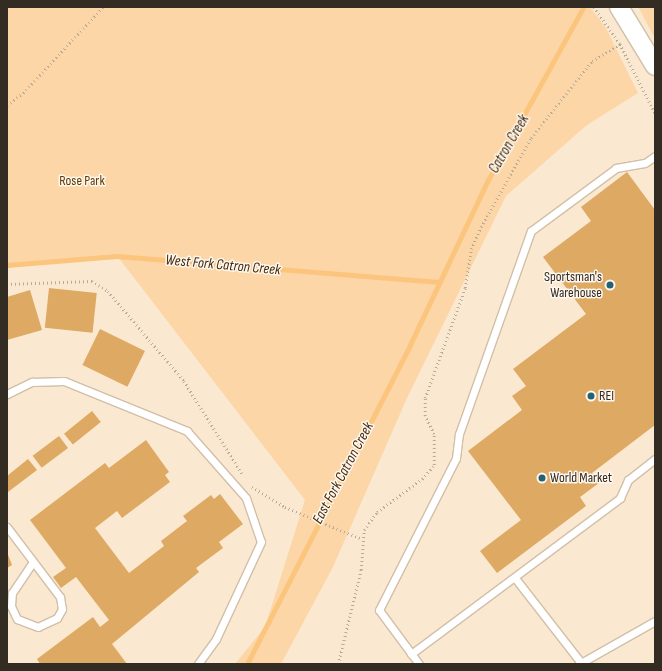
<!DOCTYPE html>
<style>
body{margin:0}
#map{position:relative;width:662px;height:671px;overflow:hidden;background:#fbe8d0;font-family:"Sofia Sans Condensed",sans-serif}
div>[style]{position:absolute}
.green>*{inset:0;background:#fdd6a7}
.stream>*{height:4.5px;margin:-2.25px;padding:0 2.25px;transform-origin:2.25px;border-radius:2.25px;background:#fbc57e}
.building>*{inset:0;background:#dea963;transform-origin:0 0}
.path>*{height:2.5px;margin-top:-1.25px;transform-origin:0;background:repeating-linear-gradient(90deg,#baab98 0 1px,transparent 0 4px)}
.roads{filter:drop-shadow(1px 0 #d1bfa8) drop-shadow(-1px 0 #d1bfa8) drop-shadow(0 1px #d1bfa8) drop-shadow(0 -1px #d1bfa8)}
.service>*{height:7px;margin:-3.5px;padding:0 3.5px;transform-origin:3.5px;border-radius:3.5px;background:#fff}
.tertiary>*{height:18px;margin:-9px;padding:0 9px;transform-origin:9px;border-radius:9px;background:#fff}
.dots>*{width:11px;height:11px;translate:-50% -50%;box-sizing:border-box;border:2px solid #fff7ee;border-radius:50%}
span{translate:-50% -50%;white-space:nowrap;text-align:center;line-height:1.15;-webkit-text-stroke:3px #fff7ee;paint-order:stroke}
.park-label{font-size:14px;color:#5f3c01}
.poi-label{font-size:14px;color:#332c23}
.right{translate:-100% -50%;text-align:right}
.left{translate:0 -50%;text-align:left}
.water-label{font-size:15px;color:#402a0b;font-style:italic}
.frame{position:absolute;inset:0;border:8px solid #332c23;pointer-events:none}
</style>
<div id="map">
<div class="green">
<div style="clip-path:polygon(7px 7px,590px 7px,606px 28px,638px 93px,587px 125px,506px 196px,407px 398px,333px 567px,281px 664px,235px 664px,265px 627px,305px 500px,118px 257px,97px 256px,7px 268px)"></div>
<div style="clip-path:polygon(638px 7px,655px 7px,655px 39px,641px 12px)"></div>
</div>
<div class="stream">
<div style="left:7px;top:265px;width:110px;rotate:-4.7deg"></div>
<div style="left:117px;top:256px;width:323px;rotate:4.6deg"></div>
<div style="left:247px;top:664px;width:356px;rotate:-62.9deg"></div>
<div style="left:409px;top:347px;width:185px;rotate:-64.7deg"></div>
<div style="left:488px;top:180px;width:196px;rotate:-61.1deg"></div>
</div>
<div class="building">
<div style="clip-path:polygon(627px 172px,655px 210px,655px 425px,592px 473px,599px 483px,580px 497px,586px 506px,497px 573px,480px 551px,521px 520px,468px 451px,522px 410px,512px 396px,526px 386px,513px 369px,586px 314px,543px 257px,591px 221px,581px 207px)"></div>
<div style="left:49px;top:288px;width:48px;height:40px;rotate:6deg"></div>
<div style="clip-path:polygon(30px 290px,42px 330px,7px 340px,7px 297px)"></div>
<div style="left:100px;top:329px;width:50px;height:40px;rotate:26deg"></div>
<div style="left:92px;top:411px;width:14px;height:36px;rotate:51deg"></div>
<div style="left:59px;top:436px;width:15px;height:33px;rotate:53deg"></div>
<div style="clip-path:polygon(146px 440px,169px 472px,165px 475px,170px 482px,122px 518px,117px 511px,95px 528px,129px 573px,164px 546px,161px 541px,187px 521px,183px 516px,211px 495px,214px 499px,220px 494px,243px 524px,219px 542px,223px 548px,196px 568px,199px 572px,112px 644px,127px 664px,40px 664px,37px 659px,93px 617px,100px 627px,109px 620px,76px 577px,61px 588px,53px 577px,66px 568px,30px 520px,105px 463px,109px 468px)"></div>
<div style="clip-path:polygon(28px 459px,37px 470px,8px 492px,7px 476px)"></div>
<div style="clip-path:polygon(7px 552px,12px 565px,7px 568px)"></div>
</div>
<div class="path">
<div style="left:594px;top:7px;width:45px;rotate:54.9deg"></div>
<div style="left:620px;top:44px;width:77px;rotate:63.1deg"></div>
<div style="left:7px;top:105px;width:20px;rotate:-37deg"></div>
<div style="left:23px;top:93px;width:117px;rotate:-47.1deg"></div>
<div style="left:7px;top:284px;width:85px;rotate:-2deg"></div>
<div style="left:92px;top:281px;width:19px;rotate:32deg"></div>
<div style="left:108px;top:291px;width:118px;rotate:49.8deg"></div>
<div style="left:184px;top:381px;width:111px;rotate:57.9deg"></div>
<div style="left:252px;top:487px;width:39px;rotate:31deg"></div>
<div style="left:285px;top:507px;width:83px;rotate:22.6deg"></div>
<div style="left:338px;top:664px;width:97px;rotate:-76.3deg"></div>
<div style="left:361px;top:570px;width:40px;rotate:-85.7deg"></div>
<div style="left:364px;top:530px;width:22px;rotate:-54deg"></div>
<div style="left:377px;top:512px;width:56px;rotate:-36.3deg"></div>
<div style="left:422px;top:479px;width:18px;rotate:-49deg"></div>
<div style="left:434px;top:465px;width:31px;rotate:-90deg"></div>
<div style="left:434px;top:434px;width:20px;rotate:-117deg"></div>
<div style="left:425px;top:416px;width:18px;rotate:-90deg"></div>
<div style="left:425px;top:398px;width:117px;rotate:-70deg"></div>
<div style="left:465px;top:288px;width:39px;rotate:-81deg"></div>
<div style="left:471px;top:249px;width:24px;rotate:-66deg"></div>
<div style="left:481px;top:227px;width:102px;rotate:-60.7deg"></div>
<div style="left:531px;top:138px;width:98px;rotate:-51.6deg"></div>
<div style="left:592px;top:61px;width:33px;rotate:-31deg"></div>
</div>
<div class="roads">
<div class="service">
<div style="left:7px;top:394px;width:28px;rotate:-26deg"></div>
<div style="left:32px;top:382px;width:32px;rotate:-2deg"></div>
<div style="left:64px;top:381px;width:133px;rotate:22.1deg"></div>
<div style="left:187px;top:431px;width:89px;rotate:48.6deg"></div>
<div style="left:246px;top:498px;width:46px;rotate:71.2deg"></div>
<div style="left:261px;top:542px;width:107px;rotate:114.9deg"></div>
<div style="left:216px;top:639px;width:31px;rotate:126deg"></div>
<div style="left:7px;top:527px;width:88px;rotate:52.9deg"></div>
<div style="left:60px;top:597px;width:12px;rotate:81deg"></div>
<div style="left:62px;top:609px;width:10px;rotate:119deg"></div>
<div style="left:57px;top:618px;width:21px;rotate:155deg"></div>
<div style="left:38px;top:627px;width:22px;rotate:-159deg"></div>
<div style="left:17px;top:619px;width:14px;rotate:-115deg"></div>
<div style="left:11px;top:606px;width:13px;rotate:-86deg"></div>
<div style="left:12px;top:593px;width:37px;rotate:-56deg"></div>
<div style="left:515px;top:578px;width:109px;rotate:52.1deg"></div>
<div style="left:411px;top:654px;width:261px;rotate:-36.7deg"></div>
<div style="left:620px;top:498px;width:20px;rotate:-66deg"></div>
<div style="left:628px;top:480px;width:34px;rotate:-38deg"></div>
<div style="left:419px;top:664px;width:67px;rotate:-126.5deg"></div>
<div style="left:379px;top:610px;width:170px;rotate:-63.1deg"></div>
<div style="left:456px;top:458px;width:24px;rotate:-83deg"></div>
<div style="left:459px;top:434px;width:215px;rotate:-70.5deg"></div>
<div style="left:531px;top:231px;width:106px;rotate:-36.5deg"></div>
<div style="left:616px;top:168px;width:29px;rotate:-10deg"></div>
<div style="left:645px;top:163px;width:12px;rotate:-35deg"></div>
<div style="left:579px;top:664px;width:87px;rotate:-29.5deg"></div>
</div>
<div class="tertiary">
<div style="left:619px;top:7px;width:69px;rotate:58.6deg"></div>
</div>
</div>
<div class="dots">
<div style="left:610px;top:285px;background:#216276"></div>
<div style="left:591px;top:396px;background:#216276"></div>
<div style="left:542px;top:478px;background:#216276"></div>
</div>
<div class="park-label">
<span style="left:82px;top:181px">Rose Park</span>
</div>
<div class="poi-label">
<span class="right" style="left:602px;top:285px">Sportsman's<br>Warehouse</span>
<span class="left" style="left:599px;top:396px">REI</span>
<span class="left" style="left:550px;top:478px">World Market</span>
</div>
<div class="water-label">
<span style="left:509px;top:144px;rotate:-60deg">Catron Creek</span>
<span style="left:223px;top:265px;rotate:5deg">West Fork Catron Creek</span>
<span style="left:343px;top:473px;rotate:-62deg">East Fork Catron Creek</span>
</div>
<div class="frame"></div>
</div>
